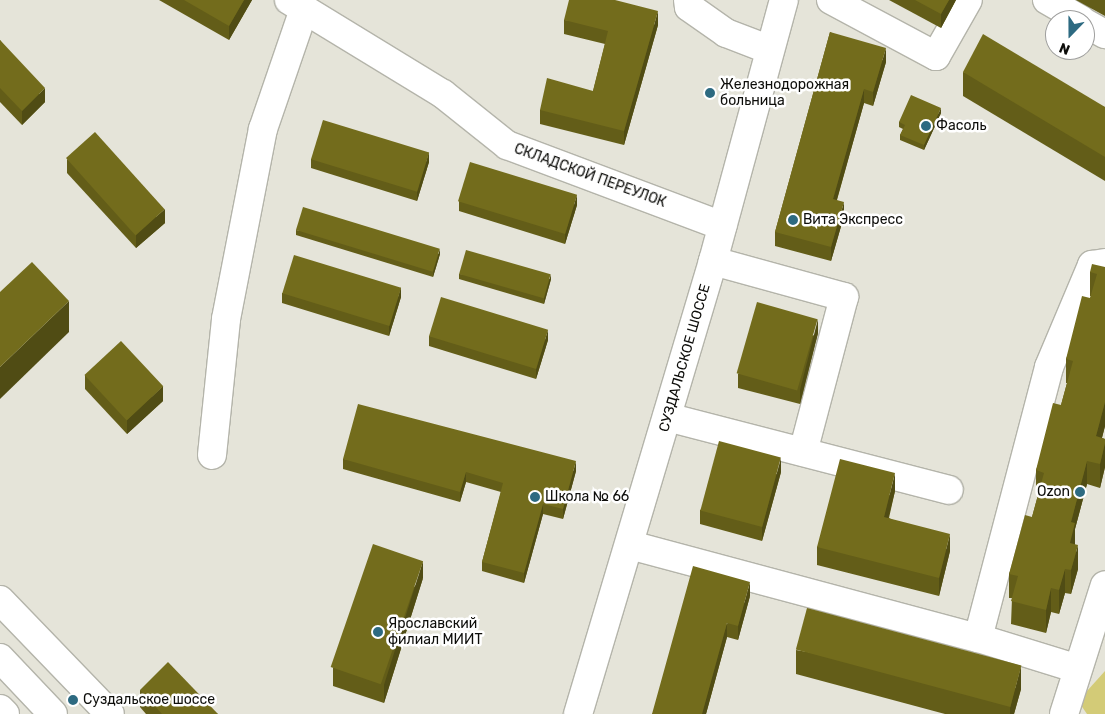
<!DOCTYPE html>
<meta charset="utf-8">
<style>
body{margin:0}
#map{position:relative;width:1105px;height:714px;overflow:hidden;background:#e5e4d9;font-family:Rubik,sans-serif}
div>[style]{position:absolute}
.green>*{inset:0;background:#d3cb77}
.roads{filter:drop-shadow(1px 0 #b4b4aa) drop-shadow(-1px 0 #b4b4aa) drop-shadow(0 1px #b4b4aa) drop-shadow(0 -1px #b4b4aa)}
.minor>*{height:28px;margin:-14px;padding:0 14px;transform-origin:14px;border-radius:14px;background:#fff}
.major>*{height:28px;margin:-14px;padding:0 14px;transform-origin:14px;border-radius:14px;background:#fff}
.wall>*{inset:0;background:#635d18}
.shaded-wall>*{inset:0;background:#504c14}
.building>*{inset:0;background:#736c1c;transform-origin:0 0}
.dots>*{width:14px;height:14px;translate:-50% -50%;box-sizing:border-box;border:2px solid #fff;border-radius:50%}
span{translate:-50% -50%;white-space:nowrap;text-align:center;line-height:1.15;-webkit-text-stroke:5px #fff;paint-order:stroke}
.poi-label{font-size:14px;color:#0d0d0a}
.left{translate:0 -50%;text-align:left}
.right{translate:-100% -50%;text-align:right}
.street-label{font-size:14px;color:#0d0d0a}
.north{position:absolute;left:1045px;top:10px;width:50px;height:50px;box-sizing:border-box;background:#fff;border:1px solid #9e9e9d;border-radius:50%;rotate:202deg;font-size:14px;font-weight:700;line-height:20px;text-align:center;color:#0d0d0a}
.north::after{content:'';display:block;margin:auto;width:18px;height:22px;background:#2d6a81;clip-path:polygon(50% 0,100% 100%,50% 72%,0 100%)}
</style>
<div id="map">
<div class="green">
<div style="clip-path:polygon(1105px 671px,1105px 714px,1087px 714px,1078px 701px)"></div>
</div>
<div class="roads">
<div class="minor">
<div style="left:289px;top:0;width:180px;rotate:31.4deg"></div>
<div style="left:443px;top:94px;width:82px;rotate:38.6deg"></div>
<div style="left:507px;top:145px;width:230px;rotate:20.6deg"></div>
<div style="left:688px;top:0;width:7px;rotate:82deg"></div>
<div style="left:689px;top:7px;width:45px;rotate:35.1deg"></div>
<div style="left:726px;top:33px;width:45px;rotate:20.9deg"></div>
<div style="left:831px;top:0;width:119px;rotate:28.1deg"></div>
<div style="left:936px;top:56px;width:64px;rotate:-60.3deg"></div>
<div style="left:1047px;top:0;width:39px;rotate:30deg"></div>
<div style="left:1085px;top:23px;width:23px;rotate:29deg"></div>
<div style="left:713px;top:261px;width:136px;rotate:15.4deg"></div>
<div style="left:844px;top:297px;width:160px;rotate:104.8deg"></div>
<div style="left:667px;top:417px;width:291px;rotate:14.5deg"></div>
<div style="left:212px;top:455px;width:137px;rotate:-84.1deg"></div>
<div style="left:226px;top:319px;width:194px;rotate:-79deg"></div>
<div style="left:263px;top:129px;width:127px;rotate:-71.1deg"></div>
<div style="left:630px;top:545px;width:360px;rotate:15deg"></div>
<div style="left:978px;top:638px;width:280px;rotate:-75.3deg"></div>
<div style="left:1049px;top:367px;width:111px;rotate:-67.1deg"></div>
<div style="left:1092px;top:265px;width:13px;rotate:-9deg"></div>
<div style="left:0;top:600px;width:158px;rotate:46deg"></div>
<div style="left:978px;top:638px;width:102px;rotate:17.2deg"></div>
<div style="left:1064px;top:714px;width:135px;rotate:-72.4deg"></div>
</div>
<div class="major">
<div style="left:0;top:658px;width:77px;rotate:46.6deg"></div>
<div style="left:0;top:709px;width:7px;rotate:45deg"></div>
<div style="left:578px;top:714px;width:473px;rotate:-73.4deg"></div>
<div style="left:713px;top:261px;width:270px;rotate:-74.8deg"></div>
</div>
</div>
<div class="wall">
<div style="clip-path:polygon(159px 0,252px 0,229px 40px)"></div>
<div style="clip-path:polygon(889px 0,956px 0,941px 28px)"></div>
<div style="clip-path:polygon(1076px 0,1105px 0,1105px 16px)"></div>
<div style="clip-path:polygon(564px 20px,658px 25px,624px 145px,540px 124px,540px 110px,593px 91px,605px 44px,564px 34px)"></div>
<div style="clip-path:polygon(830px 32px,886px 62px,873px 106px,864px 103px,837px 200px,844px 216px,831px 261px,775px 246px,775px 232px)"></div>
<div style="clip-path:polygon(0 40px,45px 102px,22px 125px,0 102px)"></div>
<div style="clip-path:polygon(963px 72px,1105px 107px,1105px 181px,963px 96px)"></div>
<div style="clip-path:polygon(941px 113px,924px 150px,900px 140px,900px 135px,903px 129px,899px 127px,899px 122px)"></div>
<div style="clip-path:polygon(67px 159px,165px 223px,136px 248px,67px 173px)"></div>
<div style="clip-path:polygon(311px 159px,429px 162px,417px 201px,311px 168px)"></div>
<div style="clip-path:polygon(459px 201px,577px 205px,565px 244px,459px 211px)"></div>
<div style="clip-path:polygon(296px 230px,440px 254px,433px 277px,296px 235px)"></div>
<div style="clip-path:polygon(1105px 267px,1105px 426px,1102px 438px,1105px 439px,1105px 467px,1100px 488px,1087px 484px,1075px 529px,1075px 545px,1078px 569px,1071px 594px,1065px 593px,1059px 614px,1051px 612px,1046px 633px,1011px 624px,1012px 598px,1009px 598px,1009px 574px,1032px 517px,1038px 495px,1036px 494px,1036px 470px,1061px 405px,1067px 383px,1066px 383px,1066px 359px,1091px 296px,1090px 296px,1090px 272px)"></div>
<div style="clip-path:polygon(459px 274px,551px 279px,544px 304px,459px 279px)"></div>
<div style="clip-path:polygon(282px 293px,401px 297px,389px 336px,282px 303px)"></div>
<div style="clip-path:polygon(818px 333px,800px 404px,738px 388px,738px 374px)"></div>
<div style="clip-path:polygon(429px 336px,548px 340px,536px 379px,429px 346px)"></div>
<div style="clip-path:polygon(85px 375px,163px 401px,127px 434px,85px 389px)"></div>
<div style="clip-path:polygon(343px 459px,576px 471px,563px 519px,543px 514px,524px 583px,482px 571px,482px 562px,501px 492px,466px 482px,460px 502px,343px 469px)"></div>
<div style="clip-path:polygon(781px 472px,762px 541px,700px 524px,700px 510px)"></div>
<div style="clip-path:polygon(895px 491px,889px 518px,950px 551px,939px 596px,817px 565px,817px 547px)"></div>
<div style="clip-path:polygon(423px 578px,384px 703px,333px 686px,333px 668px)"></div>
<div style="clip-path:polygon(750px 596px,738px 640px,727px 637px,706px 714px,652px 714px)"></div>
<div style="clip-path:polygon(796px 650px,1021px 689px,1014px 714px,945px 714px,796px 674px)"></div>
<div style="clip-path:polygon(140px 690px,218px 714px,146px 714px,140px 707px)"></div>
</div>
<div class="shaded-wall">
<div style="clip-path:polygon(244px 0,252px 0,229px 40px,229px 26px)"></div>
<div style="clip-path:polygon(949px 0,956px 0,941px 28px,941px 14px)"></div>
<div style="clip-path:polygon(658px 11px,658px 25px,624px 145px,624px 131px)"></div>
<div style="clip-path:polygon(886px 48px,886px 62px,873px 106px,873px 92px)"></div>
<div style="clip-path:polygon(45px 88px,45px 102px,22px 125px,22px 111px)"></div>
<div style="clip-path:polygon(864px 89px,864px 103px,833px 213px,833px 199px)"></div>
<div style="clip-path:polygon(941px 108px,941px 113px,924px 150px,924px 145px)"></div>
<div style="clip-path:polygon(429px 152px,429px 162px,417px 201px,417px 191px)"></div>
<div style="clip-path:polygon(577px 195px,577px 205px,565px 244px,565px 234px)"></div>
<div style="clip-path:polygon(844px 202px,844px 216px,831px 261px,831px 247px)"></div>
<div style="clip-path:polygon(165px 209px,165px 223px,136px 248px,136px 234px)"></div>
<div style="clip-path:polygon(440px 249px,440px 254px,433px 277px,433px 272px)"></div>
<div style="clip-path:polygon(551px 274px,551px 279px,544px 304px,544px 299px)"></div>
<div style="clip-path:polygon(401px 287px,401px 297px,389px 336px,389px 326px)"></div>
<div style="clip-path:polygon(69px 301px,69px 332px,0 399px,0 367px)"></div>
<div style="clip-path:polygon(818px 319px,818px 333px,800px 404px,800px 390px)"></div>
<div style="clip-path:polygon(548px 330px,548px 340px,536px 379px,536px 369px)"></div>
<div style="clip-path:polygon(163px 386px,163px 401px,127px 434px,127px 420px)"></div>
<div style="clip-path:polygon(1105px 402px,1105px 426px,1096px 460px,1096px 436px)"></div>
<div style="clip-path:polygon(1105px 443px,1105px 467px,1100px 488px,1100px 464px)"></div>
<div style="clip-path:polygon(781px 458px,781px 472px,762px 541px,762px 527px)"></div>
<div style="clip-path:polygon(576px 461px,576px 471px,563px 519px,563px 509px)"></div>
<div style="clip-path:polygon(1087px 461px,1087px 484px,1075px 529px,1075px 547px,1070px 543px,1071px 522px)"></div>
<div style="clip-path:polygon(466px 472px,466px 482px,460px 502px,460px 492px)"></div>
<div style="clip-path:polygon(895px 473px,895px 491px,884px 535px,884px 517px)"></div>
<div style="clip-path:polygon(543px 504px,543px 514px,524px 583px,524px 573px)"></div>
<div style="clip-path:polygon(950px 534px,950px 551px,939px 596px,939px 578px)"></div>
<div style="clip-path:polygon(1078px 545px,1078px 569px,1071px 594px,1071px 570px)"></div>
<div style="clip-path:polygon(423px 561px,423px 578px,384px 703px,384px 685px)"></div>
<div style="clip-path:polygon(1065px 569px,1065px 593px,1059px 614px,1059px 590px)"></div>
<div style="clip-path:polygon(750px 582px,750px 596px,738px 640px,738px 626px)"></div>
<div style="clip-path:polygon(1051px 588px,1051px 612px,1046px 633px,1046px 610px)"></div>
<div style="clip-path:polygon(727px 623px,727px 637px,706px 714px,702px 714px)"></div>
<div style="clip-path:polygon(1021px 666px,1021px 689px,1014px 714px,1010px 714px,1010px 708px)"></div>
</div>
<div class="building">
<div style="clip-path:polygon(184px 0,244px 0,229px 26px)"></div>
<div style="clip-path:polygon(569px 0,615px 0,658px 11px,624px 131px,540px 110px,547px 78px,593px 91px,608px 31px,564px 20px)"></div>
<div style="clip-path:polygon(915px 0,949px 0,941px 14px)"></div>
<div style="clip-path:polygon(830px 32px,886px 48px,873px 92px,864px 89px,833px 199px,844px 202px,831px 247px,775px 232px)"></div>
<div style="clip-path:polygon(983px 34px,1105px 107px,1105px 157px,963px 72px)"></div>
<div style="clip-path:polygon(0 40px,45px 88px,22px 111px,0 88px)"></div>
<div style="clip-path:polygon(911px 95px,941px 108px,924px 145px,900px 135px,905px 125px,899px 122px)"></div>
<div style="left:323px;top:120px;width:111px;height:41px;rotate:17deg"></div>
<div style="left:95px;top:132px;width:104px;height:39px;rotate:48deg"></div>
<div style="left:470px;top:162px;width:112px;height:41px;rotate:17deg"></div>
<div style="left:303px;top:207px;width:143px;height:24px;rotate:17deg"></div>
<div style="left:466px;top:250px;width:88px;height:25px;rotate:16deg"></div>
<div style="left:294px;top:255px;width:112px;height:40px;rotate:17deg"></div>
<div style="clip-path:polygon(32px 262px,69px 301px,0 367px,0 292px)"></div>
<div style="clip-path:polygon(1092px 264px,1105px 267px,1105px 402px,1096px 436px,1105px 439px,1105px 443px,1100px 464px,1087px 461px,1071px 522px,1075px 523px,1070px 543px,1078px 545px,1071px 570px,1065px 569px,1059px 590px,1051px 588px,1046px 610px,1011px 601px,1018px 576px,1009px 574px,1025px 515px,1032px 517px,1044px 473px,1036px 470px,1053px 403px,1061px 405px,1073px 361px,1066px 359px,1082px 296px,1090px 298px,1097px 274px,1090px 272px)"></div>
<div style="left:441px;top:297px;width:112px;height:41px;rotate:17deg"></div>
<div style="left:757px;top:302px;width:63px;height:74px;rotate:16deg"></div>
<div style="left:121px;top:341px;width:62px;height:50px;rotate:47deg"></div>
<div style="clip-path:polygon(358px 404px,576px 461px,563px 509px,543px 504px,524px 573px,482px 562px,503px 483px,466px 472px,460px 492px,343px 459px)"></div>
<div style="left:719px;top:441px;width:64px;height:72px;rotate:15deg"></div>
<div style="clip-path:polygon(840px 459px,895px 473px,884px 517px,950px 534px,939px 578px,817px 547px)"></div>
<div style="left:373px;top:544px;width:53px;height:130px;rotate:19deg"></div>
<div style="clip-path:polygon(693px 566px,750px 582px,738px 626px,727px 623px,702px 714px,652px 714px)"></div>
<div style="left:807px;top:608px;width:222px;height:43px;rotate:15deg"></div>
<div style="clip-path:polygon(168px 662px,218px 714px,162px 714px,140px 690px)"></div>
</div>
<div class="dots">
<div style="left:710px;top:93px;background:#2d6a81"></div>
<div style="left:926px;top:126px;background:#2d6a81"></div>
<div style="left:793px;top:220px;background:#2d6a81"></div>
<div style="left:1080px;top:492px;background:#2d6a81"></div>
<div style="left:535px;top:497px;background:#2d6a81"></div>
<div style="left:378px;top:632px;background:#2d6a81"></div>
<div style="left:73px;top:700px;background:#2d6a81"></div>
</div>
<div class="poi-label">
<span class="left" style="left:720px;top:93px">Железнодорожная<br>больница</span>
<span class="left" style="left:936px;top:126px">Фасоль</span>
<span class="left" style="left:803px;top:220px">Вита Экспресс</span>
<span class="right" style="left:1070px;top:492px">Ozon</span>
<span class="left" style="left:545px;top:497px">Школа № 66</span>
<span class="left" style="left:388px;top:632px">Ярославский<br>филиал МИИТ</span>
<span class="left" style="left:83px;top:700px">Суздальское шоссе</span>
</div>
<div class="street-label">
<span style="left:590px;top:176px;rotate:20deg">СКЛАДСКОЙ ПЕРЕУЛОК</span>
<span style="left:685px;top:358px;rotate:-74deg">СУЗДАЛЬСКОЕ ШОССЕ</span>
</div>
<div class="north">N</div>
</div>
